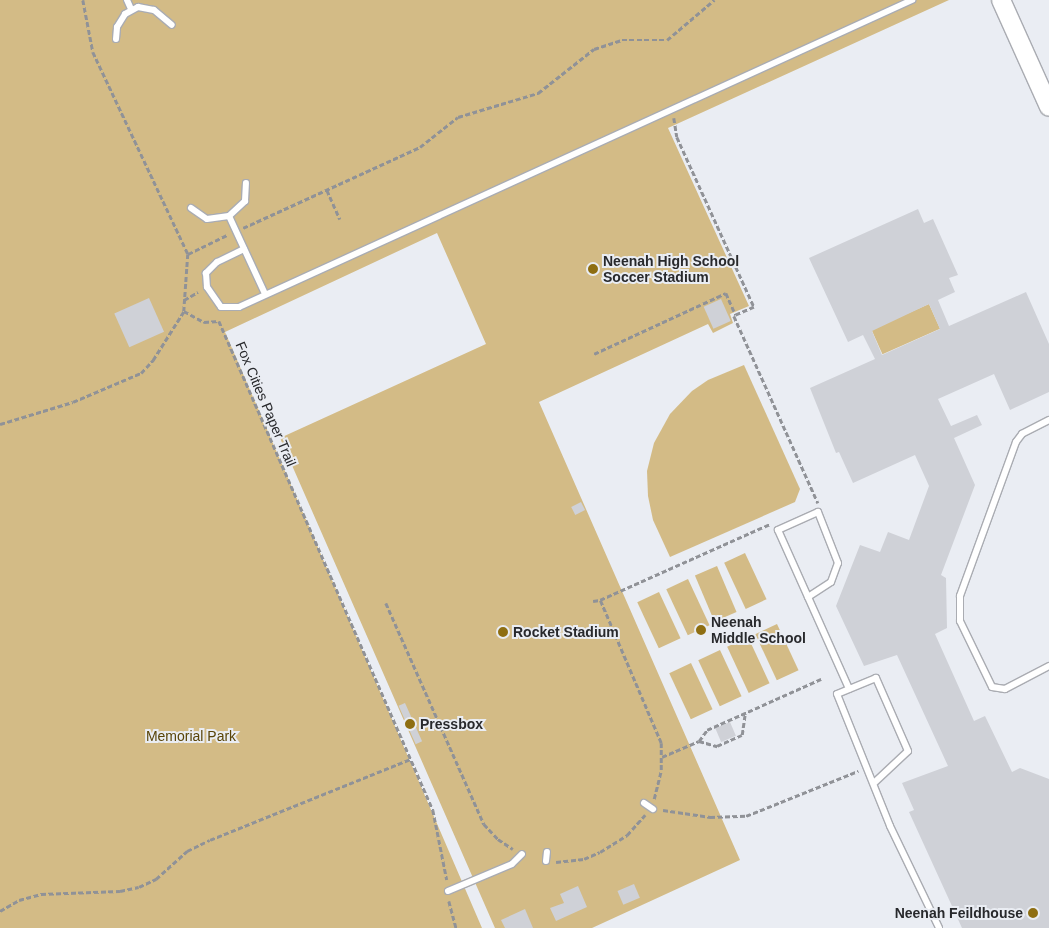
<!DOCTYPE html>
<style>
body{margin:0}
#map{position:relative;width:1049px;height:928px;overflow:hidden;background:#eaedf3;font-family:Arial,sans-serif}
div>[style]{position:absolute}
.green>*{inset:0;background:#d3bb86;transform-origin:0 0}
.building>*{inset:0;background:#cfd1d7;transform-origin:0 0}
.path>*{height:2.5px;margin-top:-1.25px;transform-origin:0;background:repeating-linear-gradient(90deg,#909297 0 5px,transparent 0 7.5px)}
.roads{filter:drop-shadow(1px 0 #aaacb2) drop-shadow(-1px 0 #aaacb2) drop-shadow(0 1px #aaacb2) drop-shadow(0 -1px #aaacb2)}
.service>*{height:6px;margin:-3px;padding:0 3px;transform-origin:3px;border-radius:3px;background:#fff}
.secondary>*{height:18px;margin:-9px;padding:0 9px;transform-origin:9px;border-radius:9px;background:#fff}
.dots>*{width:14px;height:14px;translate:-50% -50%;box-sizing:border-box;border:2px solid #eaedf3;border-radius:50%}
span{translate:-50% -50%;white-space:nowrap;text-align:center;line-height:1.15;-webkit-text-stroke:4px #eaedf3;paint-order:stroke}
.poi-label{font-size:14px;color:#28292c;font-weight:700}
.left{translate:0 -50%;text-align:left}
.right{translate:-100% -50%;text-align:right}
.street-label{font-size:14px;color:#28292c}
.park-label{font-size:14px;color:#594408}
</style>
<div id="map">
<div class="green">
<div style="clip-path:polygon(0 0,949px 0,668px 128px,749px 306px,730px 314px,733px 323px,713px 333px,708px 324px,539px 402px,740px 860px,592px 928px,495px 928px,280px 438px,486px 344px,437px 233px,225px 332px,482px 928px,0 928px)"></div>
<div style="left:929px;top:304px;width:27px;height:63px;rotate:66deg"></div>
<div style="clip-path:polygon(744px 365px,800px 489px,795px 502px,670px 557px,653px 520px,648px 496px,647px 471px,654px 443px,670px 414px,692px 391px,708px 380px)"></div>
<div style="left:745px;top:553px;width:51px;height:23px;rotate:65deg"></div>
<div style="left:717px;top:566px;width:50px;height:24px;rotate:67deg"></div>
<div style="left:688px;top:579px;width:51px;height:24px;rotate:65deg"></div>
<div style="left:659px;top:592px;width:51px;height:24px;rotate:65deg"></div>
<div style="left:777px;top:624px;width:51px;height:24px;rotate:65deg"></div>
<div style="left:748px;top:637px;width:51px;height:23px;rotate:65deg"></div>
<div style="left:720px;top:650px;width:51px;height:24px;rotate:65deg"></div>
<div style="left:691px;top:663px;width:51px;height:24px;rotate:65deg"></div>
</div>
<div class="building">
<div style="clip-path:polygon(evenodd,918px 209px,924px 223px,933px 219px,958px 275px,949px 278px,955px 292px,938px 300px,949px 326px,1026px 292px,1049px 344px,1049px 392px,1010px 410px,994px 374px,938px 399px,951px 426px,977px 415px,982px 425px,954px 438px,975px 485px,941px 575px,946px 578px,947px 628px,935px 634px,974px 721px,985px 716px,1012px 772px,1020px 768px,1049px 779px,1049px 928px,962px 928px,909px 812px,914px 810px,902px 783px,948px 766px,897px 655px,864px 666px,836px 606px,860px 545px,880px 552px,888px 532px,909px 540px,929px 486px,915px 455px,853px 483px,839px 452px,836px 453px,810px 388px,875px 359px,863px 335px,848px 342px,809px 258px,918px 209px,929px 304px,940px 329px,882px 355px,872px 331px,929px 304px)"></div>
<div style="left:149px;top:298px;width:37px;height:38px;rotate:66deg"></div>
<div style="left:721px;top:299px;width:24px;height:19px;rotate:66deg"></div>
<div style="left:581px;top:502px;width:9px;height:11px;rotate:63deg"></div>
<div style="left:405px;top:703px;width:42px;height:7px;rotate:66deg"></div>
<div style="left:730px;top:722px;width:15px;height:16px;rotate:67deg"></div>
<div style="left:634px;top:884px;width:15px;height:18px;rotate:67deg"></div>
<div style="clip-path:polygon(578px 886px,587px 907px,556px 921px,550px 908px,564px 903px,560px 894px)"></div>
<div style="clip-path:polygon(525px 909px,533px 928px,505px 928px,501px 920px)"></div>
</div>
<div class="path">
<div style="left:83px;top:0;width:53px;rotate:79.1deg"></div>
<div style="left:93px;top:52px;width:223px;rotate:64.8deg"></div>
<div style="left:188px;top:254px;width:57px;rotate:94deg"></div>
<div style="left:184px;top:311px;width:23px;rotate:29deg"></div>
<div style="left:204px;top:322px;width:15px;rotate:-4deg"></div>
<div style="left:674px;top:118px;width:19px;rotate:81deg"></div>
<div style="left:677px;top:137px;width:187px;rotate:65.6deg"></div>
<div style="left:754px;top:307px;width:22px;rotate:156deg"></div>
<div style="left:734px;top:316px;width:205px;rotate:65.8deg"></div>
<div style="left:327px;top:190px;width:32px;rotate:66deg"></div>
<div style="left:243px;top:228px;width:195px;rotate:-24.6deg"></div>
<div style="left:420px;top:147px;width:48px;rotate:-38.3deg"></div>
<div style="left:458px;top:117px;width:84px;rotate:-16.7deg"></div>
<div style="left:538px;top:93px;width:71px;rotate:-38.2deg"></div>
<div style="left:594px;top:49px;width:29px;rotate:-18deg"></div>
<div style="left:622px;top:40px;width:45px"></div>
<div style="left:667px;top:40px;width:62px;rotate:-40.4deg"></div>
<div style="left:188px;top:254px;width:43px;rotate:-26deg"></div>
<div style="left:184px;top:300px;width:16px;rotate:-30deg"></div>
<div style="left:219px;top:321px;width:534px;rotate:66.36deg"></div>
<div style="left:433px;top:810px;width:71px;rotate:78.7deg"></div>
<div style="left:594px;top:354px;width:145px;rotate:-24.8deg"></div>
<div style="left:726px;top:293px;width:24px;rotate:66deg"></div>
<div style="left:0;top:424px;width:76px;rotate:-16.8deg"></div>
<div style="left:73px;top:402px;width:74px;rotate:-23.1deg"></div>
<div style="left:141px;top:373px;width:18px;rotate:-47deg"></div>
<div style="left:153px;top:360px;width:58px;rotate:-57.7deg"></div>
<div style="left:593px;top:601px;width:7px;rotate:-8deg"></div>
<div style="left:386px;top:603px;width:242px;rotate:66.1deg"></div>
<div style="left:484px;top:824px;width:21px;rotate:47deg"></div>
<div style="left:498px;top:839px;width:18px;rotate:34deg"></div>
<div style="left:699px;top:741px;width:19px;rotate:16deg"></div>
<div style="left:717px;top:746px;width:27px;rotate:-24deg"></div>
<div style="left:742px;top:735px;width:22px;rotate:-82deg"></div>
<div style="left:662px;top:757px;width:40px;rotate:-23.4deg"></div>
<div style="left:699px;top:741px;width:14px;rotate:-54deg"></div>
<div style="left:707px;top:730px;width:125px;rotate:-24.1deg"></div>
<div style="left:654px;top:799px;width:30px;rotate:-76deg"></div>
<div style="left:661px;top:770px;width:27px;rotate:-90deg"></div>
<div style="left:661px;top:743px;width:155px;rotate:-113.1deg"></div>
<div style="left:600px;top:600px;width:186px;rotate:-24.1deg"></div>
<div style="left:663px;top:810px;width:48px;rotate:8.5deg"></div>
<div style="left:710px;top:817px;width:36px;rotate:-2deg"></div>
<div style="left:746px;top:816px;width:121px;rotate:-21.9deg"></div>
<div style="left:556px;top:862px;width:28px;rotate:-6deg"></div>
<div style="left:584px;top:859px;width:17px;rotate:-24deg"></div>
<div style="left:600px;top:852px;width:32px;rotate:-32deg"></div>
<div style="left:627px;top:835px;width:27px;rotate:-48deg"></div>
<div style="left:449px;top:901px;width:28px;rotate:75deg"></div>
<div style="left:0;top:911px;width:22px;rotate:-30deg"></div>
<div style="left:19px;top:900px;width:23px;rotate:-15deg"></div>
<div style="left:41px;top:894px;width:79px;rotate:-2.2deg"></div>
<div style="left:120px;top:891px;width:19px;rotate:-12deg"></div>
<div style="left:139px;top:887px;width:19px;rotate:-25deg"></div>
<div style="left:156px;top:879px;width:42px;rotate:-42.1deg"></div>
<div style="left:187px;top:851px;width:25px;rotate:-26deg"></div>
<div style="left:210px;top:840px;width:216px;rotate:-22deg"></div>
</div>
<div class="roads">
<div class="service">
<div style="left:127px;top:0;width:10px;rotate:66deg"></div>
<div style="left:116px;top:39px;width:12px;rotate:-85deg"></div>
<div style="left:117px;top:27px;width:15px;rotate:-58deg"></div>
<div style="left:125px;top:14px;width:15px;rotate:-28deg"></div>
<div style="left:138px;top:7px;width:16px;rotate:11deg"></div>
<div style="left:154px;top:10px;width:23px;rotate:40deg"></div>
<div style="left:191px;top:208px;width:19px;rotate:35deg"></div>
<div style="left:207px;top:219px;width:22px;rotate:-8deg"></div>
<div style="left:229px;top:216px;width:22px;rotate:-43deg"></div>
<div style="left:245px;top:201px;width:18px;rotate:-87deg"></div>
<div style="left:229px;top:216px;width:86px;rotate:65.2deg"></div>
<div style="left:244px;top:249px;width:30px;rotate:154deg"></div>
<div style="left:217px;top:262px;width:16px;rotate:135deg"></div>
<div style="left:206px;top:273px;width:14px;rotate:86deg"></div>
<div style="left:207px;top:287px;width:24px;rotate:55deg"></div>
<div style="left:221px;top:307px;width:18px"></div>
<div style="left:239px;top:307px;width:740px;rotate:-24.52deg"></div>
<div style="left:1049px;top:420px;width:30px;rotate:153deg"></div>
<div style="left:1022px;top:434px;width:10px;rotate:127deg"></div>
<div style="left:1016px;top:442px;width:164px;rotate:110deg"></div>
<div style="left:960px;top:596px;width:25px;rotate:90deg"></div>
<div style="left:960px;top:621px;width:73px;rotate:64.1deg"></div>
<div style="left:992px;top:687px;width:13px;rotate:9deg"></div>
<div style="left:1005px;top:689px;width:50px;rotate:-27.6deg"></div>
<div style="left:808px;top:597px;width:27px;rotate:-33deg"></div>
<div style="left:831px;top:582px;width:20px;rotate:-70deg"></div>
<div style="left:838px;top:563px;width:55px;rotate:-111.4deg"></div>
<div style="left:818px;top:512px;width:44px;rotate:155.8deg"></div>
<div style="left:778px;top:530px;width:174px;rotate:65.9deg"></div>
<div style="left:875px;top:782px;width:45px;rotate:-43.2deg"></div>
<div style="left:908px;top:751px;width:80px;rotate:-113.7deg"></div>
<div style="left:876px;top:678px;width:42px;rotate:157.7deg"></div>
<div style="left:837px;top:694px;width:142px;rotate:68.1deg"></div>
<div style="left:890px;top:826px;width:113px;rotate:64.3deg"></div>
<div style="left:644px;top:803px;width:11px;rotate:34deg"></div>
<div style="left:546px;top:861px;width:9px;rotate:-84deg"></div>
<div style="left:448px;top:891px;width:69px;rotate:-22.9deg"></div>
<div style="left:512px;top:864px;width:14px;rotate:-45deg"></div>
</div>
<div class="secondary">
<div style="left:1001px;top:0;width:117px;rotate:65.8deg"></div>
</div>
</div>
<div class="dots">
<div style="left:593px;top:269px;background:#8e6e12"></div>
<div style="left:701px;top:630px;background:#8e6e12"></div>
<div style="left:503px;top:632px;background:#8e6e12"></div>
<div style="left:410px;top:724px;background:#8e6e12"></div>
<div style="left:1033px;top:913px;background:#8e6e12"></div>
</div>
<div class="poi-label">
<span class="left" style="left:603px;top:269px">Neenah High School<br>Soccer Stadium</span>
<span class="left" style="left:711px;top:630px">Neenah<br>Middle School</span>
<span class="left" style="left:513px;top:632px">Rocket Stadium</span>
<span class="left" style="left:420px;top:724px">Pressbox</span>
<span class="right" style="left:1023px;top:913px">Neenah Feildhouse</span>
</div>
<div class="street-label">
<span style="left:266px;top:404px;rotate:67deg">Fox Cities Paper Trail</span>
</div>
<div class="park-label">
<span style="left:191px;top:736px">Memorial Park</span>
</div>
</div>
